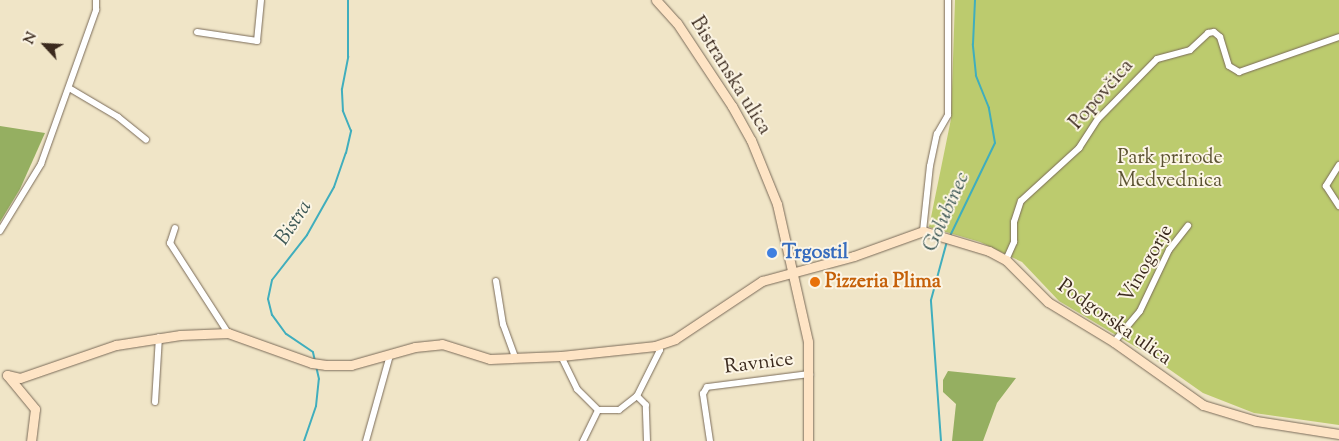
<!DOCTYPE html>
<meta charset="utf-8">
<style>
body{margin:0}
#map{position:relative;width:1339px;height:441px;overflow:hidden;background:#f0e5c7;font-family:"Sorts Mill Goudy",serif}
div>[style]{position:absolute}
.green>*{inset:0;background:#bccb6e}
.forest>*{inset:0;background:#95af61}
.stream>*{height:2px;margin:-1px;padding:0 1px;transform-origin:1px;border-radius:1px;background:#40aebd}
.roads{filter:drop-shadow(0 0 1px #7a6b59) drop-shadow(0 0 1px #7a6b59)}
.street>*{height:6px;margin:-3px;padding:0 3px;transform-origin:3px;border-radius:3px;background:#fff}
.secondary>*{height:9px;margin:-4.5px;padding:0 4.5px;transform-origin:4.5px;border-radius:4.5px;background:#fee4c5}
.dots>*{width:14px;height:14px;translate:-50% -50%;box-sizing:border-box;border:2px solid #fcf5e5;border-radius:50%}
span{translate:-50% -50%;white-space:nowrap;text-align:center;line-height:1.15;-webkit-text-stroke:4px #fcf5e5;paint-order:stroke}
.street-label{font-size:20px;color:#3b2a1e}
.park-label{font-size:20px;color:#5b5232}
.shop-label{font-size:20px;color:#366cbe;font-weight:700}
.left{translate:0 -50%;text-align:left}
.food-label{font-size:20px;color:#c56008;font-weight:700}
.water-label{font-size:21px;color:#3d5856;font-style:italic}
.north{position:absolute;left:20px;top:20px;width:50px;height:50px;-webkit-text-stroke:4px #fcf5e5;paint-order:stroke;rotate:295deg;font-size:14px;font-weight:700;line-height:20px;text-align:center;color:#3b2a1e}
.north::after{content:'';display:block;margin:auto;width:18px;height:22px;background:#3b2a1e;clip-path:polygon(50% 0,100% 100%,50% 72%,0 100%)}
</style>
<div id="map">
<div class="green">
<div style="clip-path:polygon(955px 0,1339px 0,1339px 425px,1254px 413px,1203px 393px,1146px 353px,1059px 301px,1022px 262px,980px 242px,929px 227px,951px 119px)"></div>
</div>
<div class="forest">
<div style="clip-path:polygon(0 126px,45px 133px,20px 189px,0 222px)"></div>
<div style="clip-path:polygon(948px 371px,1016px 378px,997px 403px,983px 441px,952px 441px,956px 404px,943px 392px,943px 380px)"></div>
</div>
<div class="stream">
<div style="left:950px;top:236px;width:103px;rotate:-64.2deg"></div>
<div style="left:995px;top:143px;width:36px;rotate:-100deg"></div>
<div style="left:989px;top:108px;width:35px;rotate:-112deg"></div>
<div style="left:976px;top:75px;width:31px;rotate:-96deg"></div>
<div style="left:973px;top:44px;width:44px;rotate:-87.4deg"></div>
<div style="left:315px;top:361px;width:9px;rotate:-103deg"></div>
<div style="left:313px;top:352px;width:32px;rotate:-146deg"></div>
<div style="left:286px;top:334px;width:24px;rotate:-126deg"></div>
<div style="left:272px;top:315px;width:16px;rotate:-104deg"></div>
<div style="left:268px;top:299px;width:19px;rotate:-78deg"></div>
<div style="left:272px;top:280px;width:57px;rotate:-52.1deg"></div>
<div style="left:307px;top:235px;width:55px;rotate:-60.6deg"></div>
<div style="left:334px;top:187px;width:36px;rotate:-71deg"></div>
<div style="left:346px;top:153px;width:23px;rotate:-77deg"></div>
<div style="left:351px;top:131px;width:22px;rotate:-112deg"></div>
<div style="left:343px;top:111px;width:22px;rotate:-93deg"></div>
<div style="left:342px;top:89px;width:33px;rotate:-79deg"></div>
<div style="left:348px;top:57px;width:57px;rotate:-90deg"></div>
<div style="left:304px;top:441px;width:37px;rotate:-71deg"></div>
<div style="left:316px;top:406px;width:27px;rotate:-84deg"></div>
<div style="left:319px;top:379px;width:13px;rotate:-103deg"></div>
<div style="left:941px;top:441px;width:141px;rotate:-94.1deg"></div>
<div style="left:931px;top:300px;width:61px;rotate:-74.8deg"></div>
</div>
<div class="roads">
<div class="street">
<div style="left:197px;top:32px;width:61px;rotate:8.5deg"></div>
<div style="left:257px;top:41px;width:41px;rotate:-84.4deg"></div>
<div style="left:69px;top:88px;width:57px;rotate:30.6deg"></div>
<div style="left:118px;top:117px;width:36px;rotate:39deg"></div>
<div style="left:1339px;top:165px;width:25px;rotate:122deg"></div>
<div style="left:1326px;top:186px;width:24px;rotate:57deg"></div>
<div style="left:175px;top:228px;width:16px;rotate:108deg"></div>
<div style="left:170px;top:243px;width:107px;rotate:57.2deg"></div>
<div style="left:0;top:231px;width:79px;rotate:-58.5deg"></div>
<div style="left:41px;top:164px;width:164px;rotate:-70.3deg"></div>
<div style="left:96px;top:10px;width:10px;rotate:-90deg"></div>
<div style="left:923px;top:231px;width:65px;rotate:-83.9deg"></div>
<div style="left:930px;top:166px;width:33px;rotate:-78deg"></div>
<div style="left:937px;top:134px;width:22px;rotate:-60deg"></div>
<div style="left:948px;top:115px;width:115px;rotate:-90deg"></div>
<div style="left:1006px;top:260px;width:20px;rotate:-66deg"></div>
<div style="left:1014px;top:242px;width:20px;rotate:-90deg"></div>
<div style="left:1014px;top:222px;width:22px;rotate:-72deg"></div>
<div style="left:1021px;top:201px;width:79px;rotate:-42.4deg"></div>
<div style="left:1079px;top:148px;width:35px;rotate:-57deg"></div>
<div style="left:1098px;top:119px;width:84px;rotate:-45.5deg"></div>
<div style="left:1157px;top:59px;width:34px;rotate:-15deg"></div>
<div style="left:1190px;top:50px;width:25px;rotate:-43deg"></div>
<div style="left:1208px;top:33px;width:6px;rotate:-9deg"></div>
<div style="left:1214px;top:32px;width:8px;rotate:40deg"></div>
<div style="left:1220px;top:37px;width:30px;rotate:73deg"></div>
<div style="left:1229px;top:66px;width:12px;rotate:31deg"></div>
<div style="left:1239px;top:72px;width:106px;rotate:-19.3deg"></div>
<div style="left:496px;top:281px;width:44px;rotate:80.8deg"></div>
<div style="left:503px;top:324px;width:37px;rotate:70deg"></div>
<div style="left:1114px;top:342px;width:40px;rotate:-50deg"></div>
<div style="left:1140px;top:311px;width:68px;rotate:-64.6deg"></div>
<div style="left:1169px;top:250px;width:31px;rotate:-52deg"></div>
<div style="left:561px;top:356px;width:37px;rotate:64deg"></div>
<div style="left:577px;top:389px;width:30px;rotate:45deg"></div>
<div style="left:598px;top:410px;width:21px"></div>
<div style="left:619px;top:410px;width:23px;rotate:-38deg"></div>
<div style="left:155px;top:402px;width:65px;rotate:-86.5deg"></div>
<div style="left:366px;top:441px;width:89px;rotate:-74.4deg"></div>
<div style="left:583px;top:441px;width:34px;rotate:-64deg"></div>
<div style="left:647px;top:441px;width:36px;rotate:-92deg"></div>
<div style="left:646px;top:405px;width:13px;rotate:-135deg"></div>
<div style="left:637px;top:396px;width:51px;rotate:-63.4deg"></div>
<div style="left:660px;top:350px;width:6px;rotate:-141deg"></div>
<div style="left:710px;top:441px;width:48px;rotate:-98.5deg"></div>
<div style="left:703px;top:394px;width:8px;rotate:-60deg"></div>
<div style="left:707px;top:387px;width:104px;rotate:-7.2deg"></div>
</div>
<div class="secondary">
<div style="left:656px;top:0;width:31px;rotate:48deg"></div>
<div style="left:677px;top:23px;width:100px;rotate:56.5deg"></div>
<div style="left:732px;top:106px;width:39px;rotate:61deg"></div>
<div style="left:751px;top:140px;width:69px;rotate:67.9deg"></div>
<div style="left:777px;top:204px;width:141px;rotate:77.3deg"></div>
<div style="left:808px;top:342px;width:99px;rotate:90deg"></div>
<div style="left:7px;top:375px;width:13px;rotate:13deg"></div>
<div style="left:20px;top:378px;width:102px;rotate:-19deg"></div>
<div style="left:116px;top:345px;width:65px;rotate:-8.9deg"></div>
<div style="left:180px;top:335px;width:48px;rotate:-2.4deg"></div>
<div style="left:228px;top:333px;width:89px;rotate:19.7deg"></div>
<div style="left:312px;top:363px;width:14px;rotate:8deg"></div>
<div style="left:326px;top:365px;width:25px"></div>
<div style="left:351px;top:365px;width:66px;rotate:-15.7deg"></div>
<div style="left:415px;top:347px;width:27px;rotate:-6deg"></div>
<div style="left:442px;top:344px;width:50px;rotate:17.4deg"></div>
<div style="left:490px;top:359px;width:71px;rotate:-2.4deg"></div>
<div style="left:561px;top:356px;width:95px;rotate:-6.1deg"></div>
<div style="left:655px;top:346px;width:21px;rotate:-19deg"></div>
<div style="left:675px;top:339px;width:105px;rotate:-33.7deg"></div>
<div style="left:762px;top:281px;width:95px;rotate:-15.2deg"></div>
<div style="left:854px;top:256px;width:73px;rotate:-19.9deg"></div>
<div style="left:923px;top:231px;width:69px;rotate:16.9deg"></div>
<div style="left:989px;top:251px;width:19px;rotate:28deg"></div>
<div style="left:1006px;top:260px;width:59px;rotate:45deg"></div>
<div style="left:1048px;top:302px;width:77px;rotate:31.2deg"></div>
<div style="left:1114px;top:342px;width:109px;rotate:35.3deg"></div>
<div style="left:1203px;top:405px;width:55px;rotate:16.8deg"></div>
<div style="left:1256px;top:421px;width:84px;rotate:8.9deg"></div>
<div style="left:7px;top:375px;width:44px;rotate:50.5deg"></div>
<div style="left:35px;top:409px;width:32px;rotate:97deg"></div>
</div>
</div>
<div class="dots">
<div style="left:772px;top:253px;background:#3f7fe0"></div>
<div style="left:815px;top:282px;background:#e8710a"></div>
</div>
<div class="street-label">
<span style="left:730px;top:76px;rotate:58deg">Bistranska ulica</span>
<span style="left:1102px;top:95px;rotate:-49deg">Popovčica</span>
<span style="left:1147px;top:264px;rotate:-60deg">Vinogorje</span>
<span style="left:1114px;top:323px;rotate:35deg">Podgorska ulica</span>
<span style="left:759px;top:364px;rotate:-7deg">Ravnice</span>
</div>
<div class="park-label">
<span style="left:1170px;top:170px">Park prirode<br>Medvednica</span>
</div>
<div class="shop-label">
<span class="left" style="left:782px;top:253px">Trgostil</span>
</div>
<div class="food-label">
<span class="left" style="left:825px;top:282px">Pizzeria Plima</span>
</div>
<div class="water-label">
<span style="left:947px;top:212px;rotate:-66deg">Golubinec</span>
<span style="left:294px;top:223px;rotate:-57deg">Bistra</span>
</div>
<div class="north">N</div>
</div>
